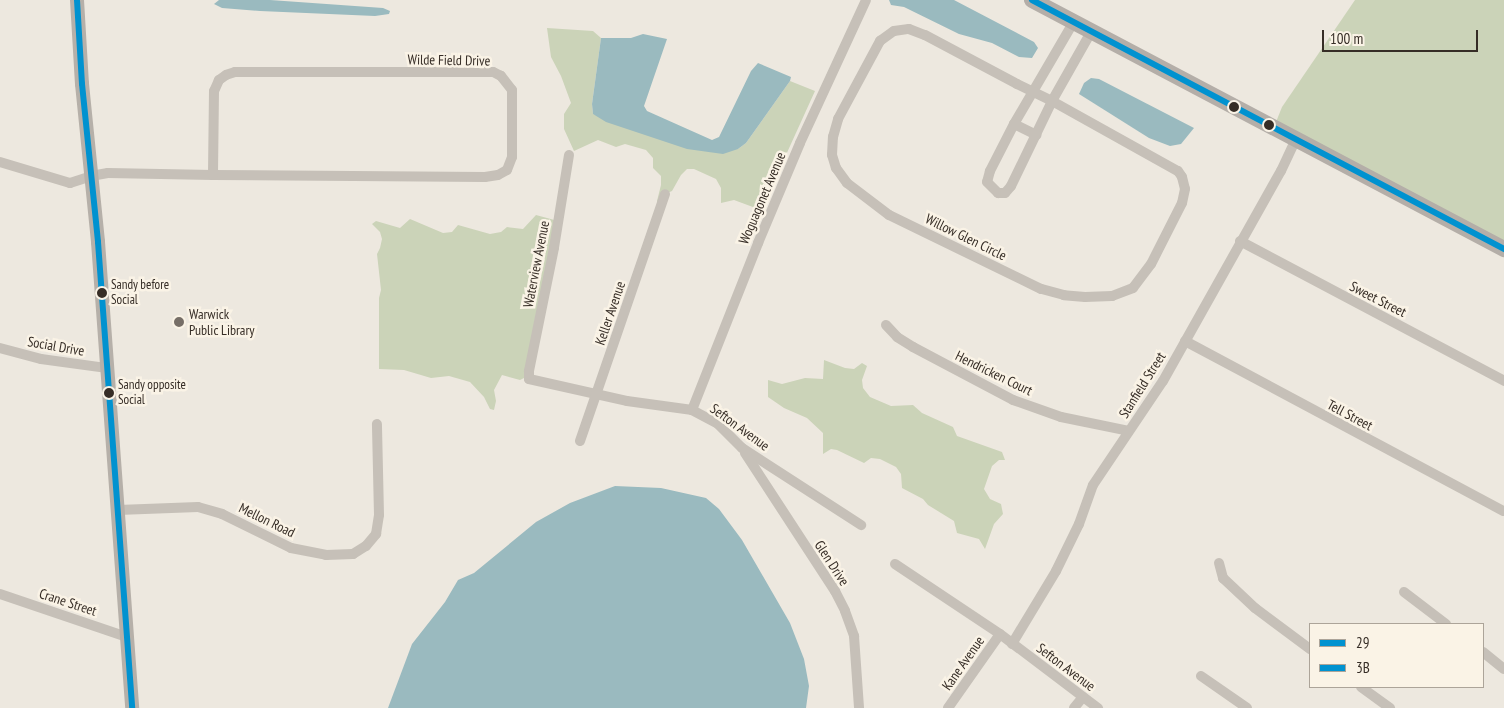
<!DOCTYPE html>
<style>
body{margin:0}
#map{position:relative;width:1504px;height:708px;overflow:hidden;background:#ede8df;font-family:"PT Sans Narrow",sans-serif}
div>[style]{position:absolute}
.green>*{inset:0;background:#cbd3b8}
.water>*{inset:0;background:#9ababf}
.minor>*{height:10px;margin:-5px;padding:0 5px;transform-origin:5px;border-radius:5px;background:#c6c0b8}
.secondary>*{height:14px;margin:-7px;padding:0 7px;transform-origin:7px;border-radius:7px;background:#b6b0a9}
.primary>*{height:16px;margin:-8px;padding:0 8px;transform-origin:8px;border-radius:8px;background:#b4aea8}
.bus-1>*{height:6px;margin:-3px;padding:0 3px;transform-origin:3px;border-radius:3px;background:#0092d0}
.bus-2>*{height:6px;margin:-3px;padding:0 3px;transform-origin:3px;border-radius:3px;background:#0092d0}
.dots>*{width:14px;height:14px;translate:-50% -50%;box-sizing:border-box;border:2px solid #faf3e6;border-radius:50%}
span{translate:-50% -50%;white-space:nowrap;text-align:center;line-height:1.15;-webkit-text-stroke:5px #faf3e6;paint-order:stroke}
.bus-label{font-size:13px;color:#362d26}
.left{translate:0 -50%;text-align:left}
.street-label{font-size:14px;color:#362d26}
.poi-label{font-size:14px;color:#362d26}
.legend{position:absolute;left:1309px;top:623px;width:175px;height:65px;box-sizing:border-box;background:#faf3e6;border:1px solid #aca499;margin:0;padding:6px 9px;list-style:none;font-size:15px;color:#362d26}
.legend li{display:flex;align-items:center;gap:10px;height:25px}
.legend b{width:25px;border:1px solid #aca499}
.scale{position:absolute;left:1322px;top:30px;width:156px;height:22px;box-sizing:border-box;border:2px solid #362d26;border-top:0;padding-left:6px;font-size:15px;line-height:18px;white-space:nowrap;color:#362d26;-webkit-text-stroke:4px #faf3e6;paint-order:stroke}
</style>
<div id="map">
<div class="green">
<div style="clip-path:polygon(1355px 0,1504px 0,1504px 249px,1274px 127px,1282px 107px)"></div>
<div style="clip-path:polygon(547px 28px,593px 31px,601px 38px,592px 104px,593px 114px,738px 149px,746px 143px,790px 81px,815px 91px,761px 210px,734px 200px,721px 203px,721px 188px,716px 179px,694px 169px,687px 169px,681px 175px,672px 191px,665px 194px,660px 211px,657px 201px,661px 185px,661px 176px,653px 168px,653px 158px,646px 150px,625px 144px,616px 147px,598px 140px,574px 151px,564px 129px,564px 114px,571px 103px,561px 76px,551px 57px)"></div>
<div style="clip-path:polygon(536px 215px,558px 221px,528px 376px,520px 380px,502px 375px,494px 390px,496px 401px,494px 410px,490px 409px,484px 397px,470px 382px,449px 376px,431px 378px,404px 370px,379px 369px,379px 298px,381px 290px,377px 254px,380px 248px,382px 239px,380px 232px,372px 224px,376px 221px,400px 228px,410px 219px,443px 233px,452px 232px,458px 225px,490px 234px,501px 232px,507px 227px,523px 229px)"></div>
<div style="clip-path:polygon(824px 360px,845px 368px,854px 369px,862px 363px,867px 366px,862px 380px,863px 388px,870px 397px,891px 406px,913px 405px,922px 413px,953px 427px,957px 436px,1002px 452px,1005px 460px,999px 460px,992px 466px,984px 489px,990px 499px,1001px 504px,1003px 514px,994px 524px,985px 549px,979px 539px,957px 533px,954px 521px,928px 505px,923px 499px,902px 488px,901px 474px,896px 467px,880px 459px,871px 458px,864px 463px,837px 450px,831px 449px,823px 454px,823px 433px,807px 418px,784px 408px,768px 397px,768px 380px,782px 384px,805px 378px,823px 379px)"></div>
</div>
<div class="water">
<div style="clip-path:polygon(219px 0,270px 0,383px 8px,390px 11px,389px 14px,375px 16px,260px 11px,222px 8px,214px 4px)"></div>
<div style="clip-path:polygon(889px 0,954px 0,1034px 42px,1038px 48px,1032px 58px,1019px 57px,992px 43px,959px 34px,904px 7px,891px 5px)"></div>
<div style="clip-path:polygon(643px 34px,667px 39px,644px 106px,647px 111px,712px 140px,719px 137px,751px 71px,758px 63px,791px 77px,790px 81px,746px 143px,738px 149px,723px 154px,687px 149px,606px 122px,593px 114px,592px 104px,601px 38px,631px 38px)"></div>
<div style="clip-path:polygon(1091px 78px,1099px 79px,1194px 128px,1181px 144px,1170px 146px,1149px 138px,1079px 94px,1084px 83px)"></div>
<div style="clip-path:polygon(615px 486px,661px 488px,706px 498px,719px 509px,742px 540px,790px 623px,804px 659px,809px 686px,806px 708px,388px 708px,412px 644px,445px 602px,458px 580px,474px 573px,536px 522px,570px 503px)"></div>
</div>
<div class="minor">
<div style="left:1073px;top:23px;width:117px;rotate:120.3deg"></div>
<div style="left:1014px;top:124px;width:53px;rotate:117.1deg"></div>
<div style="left:990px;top:171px;width:11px;rotate:105deg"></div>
<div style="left:987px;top:182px;width:16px;rotate:45deg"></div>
<div style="left:998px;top:193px;width:7px"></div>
<div style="left:1005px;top:193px;width:9px;rotate:-49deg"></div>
<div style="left:1011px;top:186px;width:94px;rotate:-64.2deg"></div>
<div style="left:1052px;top:101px;width:79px;rotate:-60.5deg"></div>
<div style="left:909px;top:29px;width:17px;rotate:21deg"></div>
<div style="left:925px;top:35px;width:104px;rotate:28deg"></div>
<div style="left:1017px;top:84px;width:39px;rotate:26deg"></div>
<div style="left:1052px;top:101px;width:144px;rotate:29.1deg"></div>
<div style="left:1178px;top:171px;width:7px;rotate:56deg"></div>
<div style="left:1182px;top:177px;width:12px;rotate:76deg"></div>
<div style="left:1185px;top:189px;width:14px;rotate:102deg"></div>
<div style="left:1182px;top:203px;width:68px;rotate:116.9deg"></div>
<div style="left:1151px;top:264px;width:30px;rotate:127deg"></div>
<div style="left:1133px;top:288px;width:22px;rotate:159deg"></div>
<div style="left:1112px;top:296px;width:27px;rotate:178deg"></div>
<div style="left:1085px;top:297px;width:21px;rotate:-175deg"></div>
<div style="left:1064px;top:295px;width:24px;rotate:-165deg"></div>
<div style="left:1041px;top:289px;width:169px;rotate:-154deg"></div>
<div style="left:889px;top:215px;width:53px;rotate:-142.7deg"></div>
<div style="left:847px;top:183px;width:19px;rotate:-126deg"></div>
<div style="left:836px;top:168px;width:14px;rotate:-107deg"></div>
<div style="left:832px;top:155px;width:18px;rotate:-87deg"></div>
<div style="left:833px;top:137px;width:19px;rotate:-74deg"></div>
<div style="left:838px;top:119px;width:89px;rotate:-61.7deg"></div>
<div style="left:880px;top:41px;width:17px;rotate:-36deg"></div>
<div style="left:894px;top:31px;width:15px;rotate:-8deg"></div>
<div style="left:1014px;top:124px;width:25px;rotate:26deg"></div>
<div style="left:569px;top:155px;width:94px;rotate:99.2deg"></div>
<div style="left:554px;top:248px;width:126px;rotate:101.5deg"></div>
<div style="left:529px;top:371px;width:8px;rotate:90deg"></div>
<div style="left:529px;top:379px;width:100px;rotate:12.7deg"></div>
<div style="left:627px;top:401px;width:66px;rotate:7.9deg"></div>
<div style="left:692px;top:410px;width:30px;rotate:28deg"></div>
<div style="left:718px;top:424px;width:34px;rotate:45deg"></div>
<div style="left:742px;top:448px;width:142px;rotate:32.9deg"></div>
<div style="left:0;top:162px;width:73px;rotate:16.7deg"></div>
<div style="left:70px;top:183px;width:22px;rotate:-18deg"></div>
<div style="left:91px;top:176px;width:17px;rotate:-10deg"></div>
<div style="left:108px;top:173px;width:105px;rotate:1.1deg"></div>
<div style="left:213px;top:175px;width:272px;rotate:0.4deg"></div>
<div style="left:485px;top:177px;width:13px;rotate:-9deg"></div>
<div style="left:498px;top:175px;width:10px;rotate:-29deg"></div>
<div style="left:507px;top:170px;width:14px;rotate:-69deg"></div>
<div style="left:512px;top:157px;width:67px;rotate:-90deg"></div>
<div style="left:512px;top:90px;width:18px;rotate:-128deg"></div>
<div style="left:501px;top:76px;width:9px;rotate:-153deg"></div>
<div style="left:493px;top:72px;width:258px;rotate:180deg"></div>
<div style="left:235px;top:72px;width:9px;rotate:162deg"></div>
<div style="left:226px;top:75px;width:9px;rotate:144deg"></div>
<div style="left:219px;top:80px;width:12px;rotate:114deg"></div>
<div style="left:214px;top:91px;width:84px;rotate:90.7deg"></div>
<div style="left:1240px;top:241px;width:299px;rotate:27.9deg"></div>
<div style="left:886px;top:325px;width:16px;rotate:47deg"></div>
<div style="left:897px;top:337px;width:19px;rotate:32deg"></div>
<div style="left:913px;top:347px;width:113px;rotate:27.9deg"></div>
<div style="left:1013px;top:400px;width:51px;rotate:19.5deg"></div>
<div style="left:1061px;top:417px;width:69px;rotate:11.6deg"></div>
<div style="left:1185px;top:341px;width:361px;rotate:28.1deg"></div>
<div style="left:0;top:348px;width:42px;rotate:15deg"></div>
<div style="left:41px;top:359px;width:67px;rotate:7.8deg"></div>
<div style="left:692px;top:410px;width:180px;rotate:-68.4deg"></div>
<div style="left:758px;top:243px;width:108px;rotate:-67.2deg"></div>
<div style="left:800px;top:143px;width:157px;rotate:-65.2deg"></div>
<div style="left:580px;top:441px;width:261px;rotate:-71deg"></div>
<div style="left:745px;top:453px;width:165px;rotate:56.9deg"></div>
<div style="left:835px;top:591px;width:22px;rotate:63deg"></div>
<div style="left:845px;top:611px;width:27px;rotate:70deg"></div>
<div style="left:854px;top:636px;width:72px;rotate:86deg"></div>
<div style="left:118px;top:510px;width:80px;rotate:-2.1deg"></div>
<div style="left:198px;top:507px;width:25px;rotate:16deg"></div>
<div style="left:222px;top:514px;width:77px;rotate:26.2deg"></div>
<div style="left:291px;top:548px;width:36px;rotate:11deg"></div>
<div style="left:326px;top:555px;width:27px;rotate:-2deg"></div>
<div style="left:353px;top:554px;width:15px;rotate:-32deg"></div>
<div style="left:366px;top:546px;width:16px;rotate:-50deg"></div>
<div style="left:376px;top:534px;width:19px;rotate:-81deg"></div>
<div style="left:379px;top:515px;width:91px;rotate:-91.3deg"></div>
<div style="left:1219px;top:563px;width:16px;rotate:75deg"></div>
<div style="left:1223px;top:578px;width:44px;rotate:43.2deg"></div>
<div style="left:1255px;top:608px;width:69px;rotate:36.7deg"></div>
<div style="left:895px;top:564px;width:126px;rotate:33.7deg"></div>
<div style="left:1000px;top:634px;width:123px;rotate:37.1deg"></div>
<div style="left:1404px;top:592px;width:53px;rotate:37.3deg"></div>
<div style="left:0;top:594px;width:134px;rotate:18.7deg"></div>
<div style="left:1012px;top:644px;width:85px;rotate:-58.9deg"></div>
<div style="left:1056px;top:571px;width:52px;rotate:-63.9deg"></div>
<div style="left:1079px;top:524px;width:41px;rotate:-70.3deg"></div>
<div style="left:1093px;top:485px;width:125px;rotate:-56.1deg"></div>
<div style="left:1163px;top:381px;width:241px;rotate:-60.7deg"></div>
<div style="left:1281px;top:171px;width:35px;rotate:-65deg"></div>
<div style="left:1483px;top:652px;width:27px;rotate:39deg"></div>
<div style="left:1201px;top:676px;width:56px;rotate:34.8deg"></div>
<div style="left:1361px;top:687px;width:36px;rotate:36deg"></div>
<div style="left:948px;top:708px;width:90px;rotate:-54.9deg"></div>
<div style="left:1074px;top:708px;width:14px;rotate:-51deg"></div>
</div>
<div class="secondary">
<div style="left:77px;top:0;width:84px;rotate:86.6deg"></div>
<div style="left:82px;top:84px;width:159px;rotate:84.2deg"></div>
<div style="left:98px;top:242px;width:467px;rotate:85.8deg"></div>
</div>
<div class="primary">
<div style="left:1032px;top:0;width:534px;rotate:27.81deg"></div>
</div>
<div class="bus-1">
<div style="left:77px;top:0;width:84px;rotate:86.6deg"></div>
<div style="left:82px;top:84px;width:159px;rotate:84.2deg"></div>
<div style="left:98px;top:242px;width:467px;rotate:85.8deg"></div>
</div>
<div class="bus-2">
<div style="left:1032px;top:0;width:534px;rotate:27.81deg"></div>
</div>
<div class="dots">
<div style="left:1234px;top:107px;background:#362d26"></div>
<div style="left:1269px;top:125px;background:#362d26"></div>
<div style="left:102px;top:293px;background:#362d26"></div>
<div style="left:179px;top:322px;background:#766e67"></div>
<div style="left:109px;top:393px;background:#362d26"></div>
</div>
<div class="bus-label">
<span class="left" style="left:111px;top:293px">Sandy before<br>Social</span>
<span class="left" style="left:118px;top:393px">Sandy opposite<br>Social</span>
</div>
<div class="street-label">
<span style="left:449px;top:60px;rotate:1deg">Wilde Field Drive</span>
<span style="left:762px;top:198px;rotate:-67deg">Woguagonet Avenue</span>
<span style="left:966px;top:237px;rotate:26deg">Willow Glen Circle</span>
<span style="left:536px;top:264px;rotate:-79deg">Waterview Avenue</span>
<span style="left:1378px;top:299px;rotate:27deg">Sweet Street</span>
<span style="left:610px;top:313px;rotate:-71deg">Keller Avenue</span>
<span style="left:56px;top:346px;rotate:10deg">Social Drive</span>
<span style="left:994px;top:373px;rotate:26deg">Hendricken Court</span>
<span style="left:1142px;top:385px;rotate:-58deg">Stanfield Street</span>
<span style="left:1350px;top:415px;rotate:28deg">Tell Street</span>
<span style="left:740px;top:427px;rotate:36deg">Sefton Avenue</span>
<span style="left:267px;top:520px;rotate:26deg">Mellon Road</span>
<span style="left:832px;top:563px;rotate:57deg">Glen Drive</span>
<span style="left:68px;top:602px;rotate:18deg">Crane Street</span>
<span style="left:963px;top:663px;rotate:-55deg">Kane Avenue</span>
<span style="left:1066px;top:667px;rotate:37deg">Sefton Avenue</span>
</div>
<div class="poi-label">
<span class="left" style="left:189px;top:322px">Warwick<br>Public Library</span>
</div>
<ul class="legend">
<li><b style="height:6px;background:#0092d0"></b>29</li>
<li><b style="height:6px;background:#0092d0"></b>3B</li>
</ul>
<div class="scale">100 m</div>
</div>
